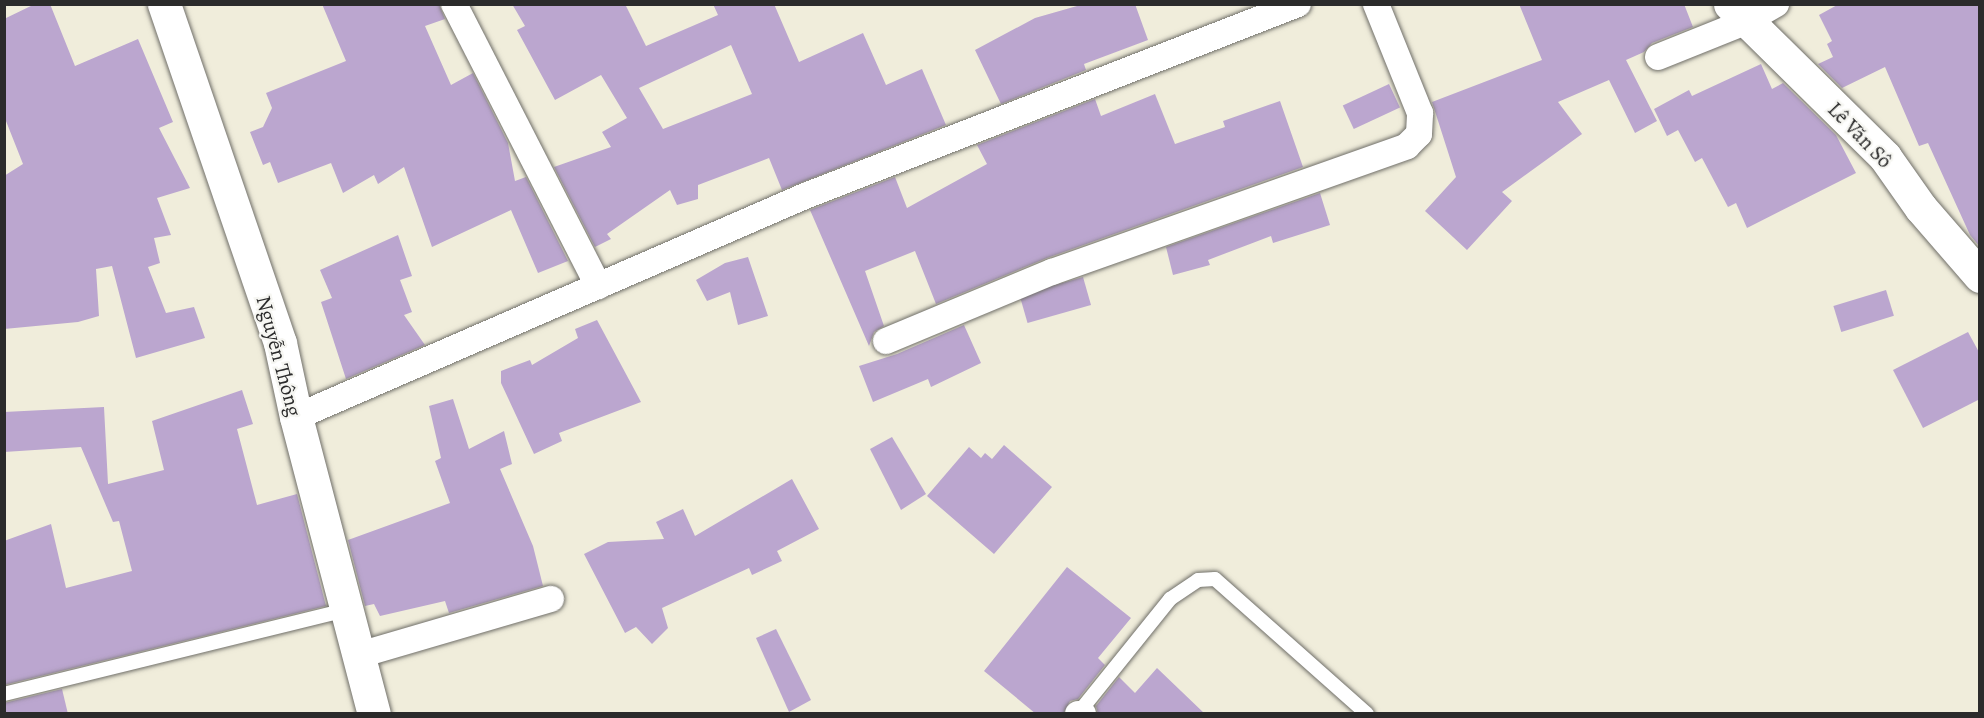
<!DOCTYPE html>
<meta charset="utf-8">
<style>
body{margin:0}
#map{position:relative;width:1984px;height:718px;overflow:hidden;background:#f0eddb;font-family:Alegreya,serif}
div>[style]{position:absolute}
.building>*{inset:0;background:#bba6cf;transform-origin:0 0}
.roads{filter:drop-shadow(0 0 2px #706f69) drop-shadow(0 0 2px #706f69)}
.lane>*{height:14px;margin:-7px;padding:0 7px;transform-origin:7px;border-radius:7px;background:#fff}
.street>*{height:26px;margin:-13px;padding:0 13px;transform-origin:13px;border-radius:13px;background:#fff}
.secondary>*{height:33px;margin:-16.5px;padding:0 16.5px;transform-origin:16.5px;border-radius:16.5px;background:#fff}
span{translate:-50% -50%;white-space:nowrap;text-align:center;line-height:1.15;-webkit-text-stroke:4.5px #f6f6f2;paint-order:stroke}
.street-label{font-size:21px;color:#2b2b2b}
.frame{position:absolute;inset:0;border:6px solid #2b2b2b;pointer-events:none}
</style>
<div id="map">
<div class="building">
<div style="clip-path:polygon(35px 4px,50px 4px,75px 66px,138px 39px,173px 122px,159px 128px,190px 188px,157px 198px,171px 235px,154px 238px,160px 263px,148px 267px,166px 313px,194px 307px,205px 338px,136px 358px,112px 266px,96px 269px,99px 316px,78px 322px,4px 329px,4px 176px,23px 164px,4px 116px,4px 19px)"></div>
<div style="clip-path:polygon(322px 4px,439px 4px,445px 19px,425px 26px,451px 85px,473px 73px,508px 143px,515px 181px,526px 177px,568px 261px,538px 273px,511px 210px,432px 247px,404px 167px,378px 184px,374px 175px,343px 193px,331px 163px,278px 183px,270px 162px,263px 165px,250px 132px,263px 127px,272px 108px,266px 93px,346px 61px)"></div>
<div style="clip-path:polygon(evenodd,512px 4px,625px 4px,646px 46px,718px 15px,713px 4px,774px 4px,799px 62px,863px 33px,886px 85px,922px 69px,946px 125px,782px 190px,769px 158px,698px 185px,698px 199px,677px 205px,670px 190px,607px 234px,611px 239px,595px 247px,554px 167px,611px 147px,602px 132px,627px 118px,601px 75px,555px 100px,517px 30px,525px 26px,512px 4px,731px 45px,752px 94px,663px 129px,639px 88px,731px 45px)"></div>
<div style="clip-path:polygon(1084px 4px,1135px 4px,1148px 40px,1084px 64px,1086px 70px,1001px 104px,975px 50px,1035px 18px)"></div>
<div style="clip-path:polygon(1519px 4px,1684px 4px,1693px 27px,1652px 43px,1644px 52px,1626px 60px,1657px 121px,1635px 133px,1609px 80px,1558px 102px,1582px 134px,1502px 192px,1512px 201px,1467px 250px,1425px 211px,1456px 177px,1432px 102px,1542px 60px)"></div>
<div style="clip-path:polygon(1839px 4px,1980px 4px,1980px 247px,1970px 235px,1928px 143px,1919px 146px,1885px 67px,1842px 88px,1818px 64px,1833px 57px,1827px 44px,1832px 41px,1819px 15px)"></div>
<div style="clip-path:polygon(1761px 64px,1772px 89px,1783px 83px,1836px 135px,1856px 173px,1747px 228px,1736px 203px,1728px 207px,1702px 158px,1695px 162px,1678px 130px,1667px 136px,1654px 109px,1689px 90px,1692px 96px)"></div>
<div style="left:1389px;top:84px;width:26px;height:51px;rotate:65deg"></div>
<div style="clip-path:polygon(1155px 94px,1175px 144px,1225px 127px,1223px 121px,1280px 101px,1303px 167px,1047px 258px,936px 304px,915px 251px,865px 271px,884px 326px,874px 332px,869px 346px,810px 210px,895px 177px,907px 208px,987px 164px,977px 145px,1095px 99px,1101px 116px)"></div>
<div style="clip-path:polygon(1320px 193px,1330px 225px,1273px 243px,1271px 236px,1208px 260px,1210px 265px,1173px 275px,1166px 247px)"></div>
<div style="clip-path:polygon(398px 235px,412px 276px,400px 280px,412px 312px,404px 315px,425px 345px,346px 379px,321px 302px,332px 298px,320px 270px)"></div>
<div style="clip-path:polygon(748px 257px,768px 316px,738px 325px,730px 292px,707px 301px,696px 280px,725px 263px)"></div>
<div style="left:1083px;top:277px;width:29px;height:66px;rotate:74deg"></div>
<div style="left:1886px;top:290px;width:27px;height:55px;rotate:73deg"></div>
<div style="clip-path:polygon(597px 320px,641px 402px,559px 433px,562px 441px,534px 454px,501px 383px,501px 371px,530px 360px,532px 365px,578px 338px,575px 329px)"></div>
<div style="clip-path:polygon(964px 325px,981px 363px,931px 387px,928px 379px,873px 402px,859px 366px,897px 354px)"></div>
<div style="clip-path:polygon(1968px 332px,1980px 354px,1980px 399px,1923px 428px,1893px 370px)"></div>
<div style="clip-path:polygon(242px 390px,253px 424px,237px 429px,257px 505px,297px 494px,326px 606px,4px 685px,4px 541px,51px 524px,66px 588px,132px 571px,119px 521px,113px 522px,81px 447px,4px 452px,4px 412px,104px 407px,108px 484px,164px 470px,152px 421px)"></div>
<div style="clip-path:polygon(453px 399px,469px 449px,504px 431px,512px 464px,500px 469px,533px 546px,543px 586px,449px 613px,445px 601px,380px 616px,374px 604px,365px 606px,348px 540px,450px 503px,435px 461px,441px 458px,429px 406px)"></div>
<div style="clip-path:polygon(892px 437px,926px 494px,901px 510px,870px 449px)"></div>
<div style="clip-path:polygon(1004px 445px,1052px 487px,994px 554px,927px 496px,969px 447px,981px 458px,985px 453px,992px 459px)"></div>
<div style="clip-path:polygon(792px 479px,819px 529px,777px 551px,782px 561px,752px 575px,749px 568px,662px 608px,668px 628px,652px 644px,636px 627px,625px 633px,584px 554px,608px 542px,664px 539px,656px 522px,683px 509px,695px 536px)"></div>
<div style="clip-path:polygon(1067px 567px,1131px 618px,1098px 658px,1105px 665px,1078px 699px,1070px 701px,1063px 714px,1036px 714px,984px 671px)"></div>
<div style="clip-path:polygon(776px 629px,811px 700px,789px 712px,756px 638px)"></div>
<div style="clip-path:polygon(1157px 668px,1205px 714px,1098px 714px,1096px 706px,1119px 677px,1135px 693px)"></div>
<div style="clip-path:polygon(62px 689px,68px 714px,4px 714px,4px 703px)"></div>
</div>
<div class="roads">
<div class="lane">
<div style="left:4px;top:694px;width:353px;rotate:-13.8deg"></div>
<div style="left:1080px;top:711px;width:144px;rotate:-51.2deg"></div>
<div style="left:1170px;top:599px;width:34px;rotate:-34deg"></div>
<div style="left:1198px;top:580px;width:17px;rotate:-3deg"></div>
<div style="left:1215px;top:579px;width:203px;rotate:41.6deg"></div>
</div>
<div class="street">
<div style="left:454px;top:4px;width:317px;rotate:62.9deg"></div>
<div style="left:1658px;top:57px;width:94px;rotate:-21.9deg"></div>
<div style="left:1745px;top:22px;width:36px;rotate:-30deg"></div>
<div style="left:886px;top:341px;width:180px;rotate:-22.6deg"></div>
<div style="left:1052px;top:272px;width:377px;rotate:-19.5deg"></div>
<div style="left:1407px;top:146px;width:17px;rotate:-45deg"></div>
<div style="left:1419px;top:134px;width:21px;rotate:-87deg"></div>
<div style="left:1420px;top:113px;width:118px;rotate:-112deg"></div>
<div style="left:296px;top:417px;width:555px;rotate:-23.47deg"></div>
<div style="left:805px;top:196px;width:529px;rotate:-21.28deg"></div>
<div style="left:359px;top:655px;width:200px;rotate:-16.3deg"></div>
<div style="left:1078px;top:714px;width:5px"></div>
</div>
<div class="secondary">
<div style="left:164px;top:4px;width:358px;rotate:71.1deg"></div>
<div style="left:280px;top:343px;width:76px;rotate:77.8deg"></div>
<div style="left:296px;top:417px;width:307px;rotate:75.3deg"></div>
<div style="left:1730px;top:4px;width:218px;rotate:44.6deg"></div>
<div style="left:1885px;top:157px;width:62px;rotate:54.8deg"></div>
<div style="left:1921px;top:208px;width:90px;rotate:49.1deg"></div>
</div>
</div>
<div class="street-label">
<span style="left:1860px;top:135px;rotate:46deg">Lê Văn Sô</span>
<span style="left:279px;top:356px;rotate:75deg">Nguyễn Thông</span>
</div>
<div class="frame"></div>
</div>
